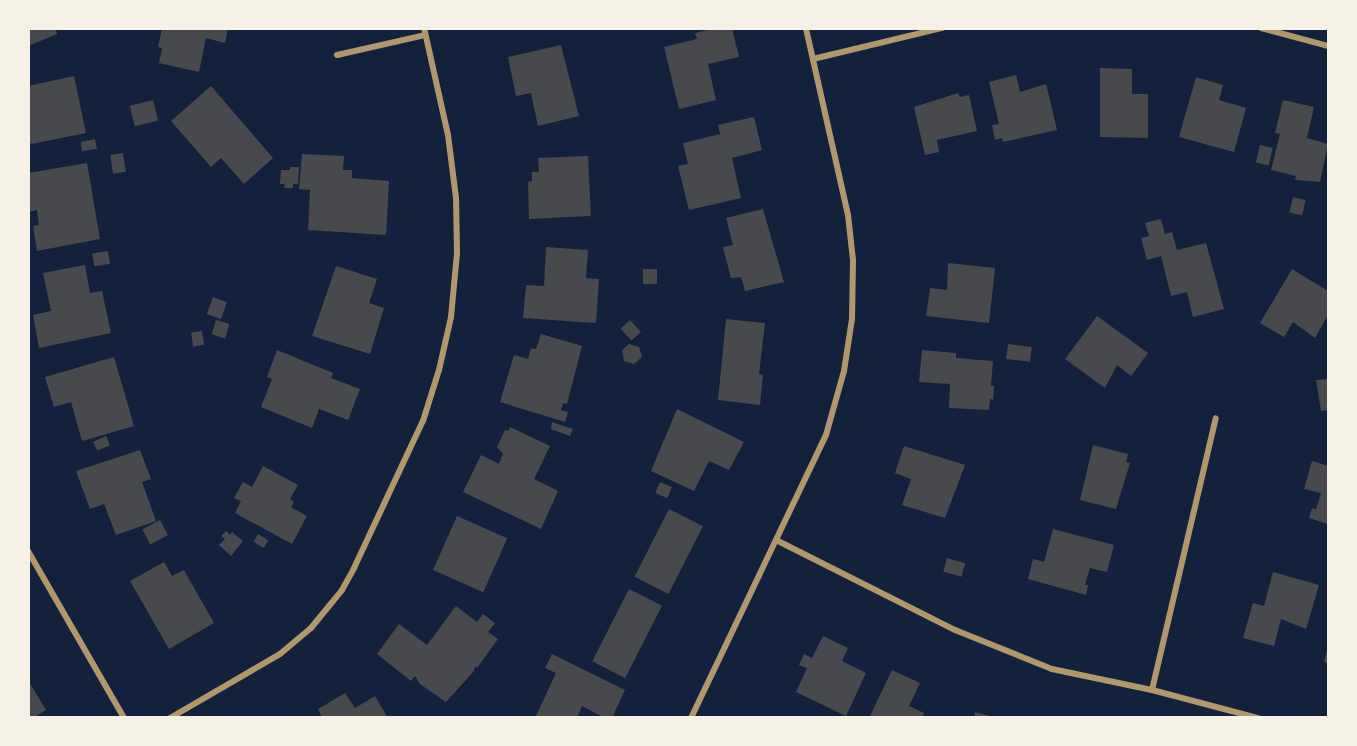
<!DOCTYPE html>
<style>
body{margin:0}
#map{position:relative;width:1357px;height:746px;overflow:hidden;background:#14213d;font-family:"Noto Sans",sans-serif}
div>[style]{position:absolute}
.building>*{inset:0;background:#48494c;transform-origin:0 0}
.minor>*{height:6px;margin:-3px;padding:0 3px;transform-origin:3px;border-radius:3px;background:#b1986c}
span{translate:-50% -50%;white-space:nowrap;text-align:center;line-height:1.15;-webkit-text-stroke:6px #f6f1e7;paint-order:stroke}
.frame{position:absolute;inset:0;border:30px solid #f6f1e7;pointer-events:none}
</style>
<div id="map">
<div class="building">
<div style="clip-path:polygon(28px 28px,55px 28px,57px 34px,28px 46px)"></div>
<div style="clip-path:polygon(162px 28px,228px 28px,225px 43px,206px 38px,199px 72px,159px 63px,162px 48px,158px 47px)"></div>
<div style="clip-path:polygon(716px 28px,732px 28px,739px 57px,708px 64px,716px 100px,679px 109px,664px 47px,697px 39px,695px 33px)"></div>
<div style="clip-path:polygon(561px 45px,579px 116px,538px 126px,531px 93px,516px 96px,508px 57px)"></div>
<div style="clip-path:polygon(1100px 68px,1132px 69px,1132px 94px,1148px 94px,1148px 138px,1100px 137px)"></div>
<div style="clip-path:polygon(1016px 75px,1020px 92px,1046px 84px,1057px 130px,1003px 142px,1002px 138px,995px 140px,992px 125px,999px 124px,989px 82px)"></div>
<div style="clip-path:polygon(74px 76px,86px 133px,31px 144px,28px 138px,28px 86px)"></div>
<div style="clip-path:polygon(1196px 77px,1223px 85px,1219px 100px,1246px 108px,1234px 152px,1179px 137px)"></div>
<div style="clip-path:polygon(211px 86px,273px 158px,244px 184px,221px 158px,211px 167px,171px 121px)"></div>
<div style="clip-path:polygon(958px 93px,960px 97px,969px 95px,977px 131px,937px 140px,939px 152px,925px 155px,914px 107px)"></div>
<div style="left:153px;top:100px;width:21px;height:24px;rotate:76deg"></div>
<div style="clip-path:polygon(1283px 100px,1314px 107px,1307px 138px,1328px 144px,1320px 182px,1295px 180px,1296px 176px,1271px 170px,1280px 134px,1275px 133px)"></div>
<div style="clip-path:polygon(754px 117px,762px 150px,732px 158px,741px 198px,689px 210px,678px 166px,688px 164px,683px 143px,720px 134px,718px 125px)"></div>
<div style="clip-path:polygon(95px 139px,97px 149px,82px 151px,81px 142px)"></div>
<div style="left:1260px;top:145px;width:13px;height:18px;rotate:13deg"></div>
<div style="left:123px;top:153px;width:19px;height:13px;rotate:81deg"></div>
<div style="clip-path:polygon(302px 154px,344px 156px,343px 170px,352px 170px,352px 178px,389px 181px,386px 235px,308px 230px,310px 190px,299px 189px)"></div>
<div style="clip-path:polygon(588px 156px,591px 216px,529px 219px,528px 182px,532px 181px,532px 172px,539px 172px,538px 158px)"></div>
<div style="clip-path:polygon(87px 163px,100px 239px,37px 251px,33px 226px,39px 225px,37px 210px,28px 212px,28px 173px)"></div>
<div style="clip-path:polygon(290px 167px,299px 167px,298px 184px,293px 184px,293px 188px,284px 188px,285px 184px,280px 184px,281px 170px,290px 170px)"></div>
<div style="left:1293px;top:197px;width:13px;height:16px;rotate:13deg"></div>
<div style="clip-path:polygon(763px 209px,784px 282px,745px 291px,741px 277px,731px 278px,723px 247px,733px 245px,726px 218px)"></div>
<div style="clip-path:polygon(1161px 219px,1165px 234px,1172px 232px,1177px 250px,1206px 243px,1224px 309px,1193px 317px,1187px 292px,1171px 296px,1161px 256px,1147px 260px,1141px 238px,1149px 236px,1145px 223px)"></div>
<div style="clip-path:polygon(546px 247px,588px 250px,586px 278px,599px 279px,596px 323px,523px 318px,526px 285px,544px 286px)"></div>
<div style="left:108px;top:251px;width:13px;height:16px;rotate:81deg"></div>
<div style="clip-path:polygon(948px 263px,995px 268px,989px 323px,926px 316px,930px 288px,947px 290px)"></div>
<div style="clip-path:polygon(85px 265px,90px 293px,102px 291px,111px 333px,39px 348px,33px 315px,51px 311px,43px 273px)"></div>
<div style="clip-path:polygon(336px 266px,377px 279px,369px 303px,384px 308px,370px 354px,312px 336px)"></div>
<div style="left:643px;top:269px;width:14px;height:15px"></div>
<div style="clip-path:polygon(1292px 269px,1328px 291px,1328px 315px,1315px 338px,1293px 322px,1284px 337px,1260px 323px)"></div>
<div style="left:213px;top:297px;width:15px;height:18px;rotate:20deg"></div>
<div style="clip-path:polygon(1097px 316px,1148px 353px,1131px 376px,1117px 365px,1105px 388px,1065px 359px)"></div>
<div style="clip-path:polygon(726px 319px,765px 323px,759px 374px,763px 375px,760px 405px,718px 400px)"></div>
<div style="left:216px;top:320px;width:14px;height:15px;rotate:17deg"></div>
<div style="left:630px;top:320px;width:16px;height:13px;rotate:47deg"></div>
<div style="left:202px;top:331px;width:14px;height:11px;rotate:82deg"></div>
<div style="clip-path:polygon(541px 334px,582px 346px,567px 404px,563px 403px,561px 410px,568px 412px,565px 422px,500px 402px,514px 355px,528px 359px,531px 348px,536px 349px)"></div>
<div style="clip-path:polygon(629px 344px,639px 347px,642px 357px,634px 364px,624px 361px,622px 350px)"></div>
<div style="left:1008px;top:344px;width:24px;height:15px;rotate:7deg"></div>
<div style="clip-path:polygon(277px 350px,333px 373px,331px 378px,360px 389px,348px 420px,319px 409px,312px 428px,261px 407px,272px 379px,267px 377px)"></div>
<div style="clip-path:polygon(922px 350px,956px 353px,956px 358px,993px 361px,991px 386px,994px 386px,993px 400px,990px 399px,989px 410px,949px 408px,950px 384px,919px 382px)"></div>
<div style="clip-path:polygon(114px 357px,134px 426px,82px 441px,71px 402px,54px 407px,45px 377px)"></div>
<div style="clip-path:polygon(1328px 379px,1328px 410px,1321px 411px,1316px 380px)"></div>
<div style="clip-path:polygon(677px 409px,744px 442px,729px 470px,709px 461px,694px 491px,651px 471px)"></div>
<div style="clip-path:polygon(552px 422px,573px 429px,570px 436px,551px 429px)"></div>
<div style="clip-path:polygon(510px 427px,550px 446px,534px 479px,558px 491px,541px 529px,463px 492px,481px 455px,499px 464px,503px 454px,497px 447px,505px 430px,508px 431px)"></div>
<div style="left:106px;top:436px;width:10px;height:14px;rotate:66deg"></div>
<div style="clip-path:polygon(1093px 445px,1128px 454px,1126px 462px,1130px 463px,1116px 509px,1080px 500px)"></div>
<div style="clip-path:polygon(904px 446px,965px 465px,945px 518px,902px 505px,911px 479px,895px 473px)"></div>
<div style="clip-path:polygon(140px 450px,151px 479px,142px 482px,156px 521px,116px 535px,104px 504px,90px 509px,76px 471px)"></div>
<div style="clip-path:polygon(1312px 461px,1328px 466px,1328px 524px,1309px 518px,1312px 508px,1316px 509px,1321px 493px,1304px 489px)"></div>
<div style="clip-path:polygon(263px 466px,298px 485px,290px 499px,294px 502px,291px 507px,307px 516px,292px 544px,235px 513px,241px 501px,234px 498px,243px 482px,252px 487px)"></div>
<div style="left:660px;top:482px;width:13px;height:12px;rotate:23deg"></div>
<div style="left:669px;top:509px;width:38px;height:76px;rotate:27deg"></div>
<div style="left:457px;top:516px;width:55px;height:59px;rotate:24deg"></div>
<div style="left:160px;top:520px;width:17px;height:20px;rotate:62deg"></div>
<div style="clip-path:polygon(1053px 529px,1114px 545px,1107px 572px,1090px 568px,1085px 585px,1088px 585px,1086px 595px,1028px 579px,1033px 559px,1044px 562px)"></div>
<div style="clip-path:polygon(226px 531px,230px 535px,232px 532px,243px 541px,231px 556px,219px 545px,225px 539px,221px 536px)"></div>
<div style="left:258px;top:534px;width:12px;height:9px;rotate:31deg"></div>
<div style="left:947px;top:558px;width:19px;height:14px;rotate:16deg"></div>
<div style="clip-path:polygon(164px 562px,172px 576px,184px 570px,214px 623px,169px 649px,130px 581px)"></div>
<div style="clip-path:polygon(1273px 572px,1319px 585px,1306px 629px,1281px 619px,1274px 646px,1243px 638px,1253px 603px,1264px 606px)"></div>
<div style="left:629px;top:589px;width:37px;height:81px;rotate:27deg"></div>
<div style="clip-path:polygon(456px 606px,477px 622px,483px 614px,495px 623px,488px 632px,498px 639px,477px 668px,475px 666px,474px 671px,446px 702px,420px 684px,415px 676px,411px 681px,377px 654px,399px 624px,427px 645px)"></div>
<div style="clip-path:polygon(823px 636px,848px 648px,842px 661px,866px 673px,846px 716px,796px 692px,807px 668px,799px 665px,804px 654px,812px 658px)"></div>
<div style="clip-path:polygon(1328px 646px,1328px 663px,1324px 662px)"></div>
<div style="clip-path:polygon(552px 654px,625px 690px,612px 718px,605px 718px,582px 706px,577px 718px,535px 718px,556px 673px,545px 668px)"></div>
<div style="clip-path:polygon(892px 670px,920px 683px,909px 706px,924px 713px,922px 718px,869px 718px)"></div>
<div style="clip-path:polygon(28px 680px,46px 710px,33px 718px,28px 718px)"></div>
<div style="clip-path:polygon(345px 693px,355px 708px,375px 696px,388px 718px,322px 718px,318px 709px)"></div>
<div style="clip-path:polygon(975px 712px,993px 717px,993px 718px,974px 718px)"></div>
</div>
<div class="minor">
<div style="left:1261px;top:28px;width:69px;rotate:15deg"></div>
<div style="left:337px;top:55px;width:90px;rotate:-12.8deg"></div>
<div style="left:813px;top:59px;width:133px;rotate:-13.5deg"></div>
<div style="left:776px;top:540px;width:200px;rotate:26.7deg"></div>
<div style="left:955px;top:630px;width:105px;rotate:21.9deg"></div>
<div style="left:1052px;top:669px;width:102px;rotate:11.9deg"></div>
<div style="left:1152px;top:690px;width:110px;rotate:14.8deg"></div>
<div style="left:28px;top:551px;width:193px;rotate:60.1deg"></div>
<div style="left:1152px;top:690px;width:279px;rotate:-76.8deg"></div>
<div style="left:170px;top:718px;width:127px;rotate:-30.2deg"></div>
<div style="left:280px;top:654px;width:40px;rotate:-40deg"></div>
<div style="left:311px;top:628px;width:49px;rotate:-50.8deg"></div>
<div style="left:342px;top:590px;width:25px;rotate:-61deg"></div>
<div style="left:354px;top:568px;width:162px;rotate:-64.9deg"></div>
<div style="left:423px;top:421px;width:53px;rotate:-72.6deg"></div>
<div style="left:439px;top:370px;width:54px;rotate:-77.2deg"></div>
<div style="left:451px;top:317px;width:64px;rotate:-84.6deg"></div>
<div style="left:457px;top:253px;width:55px;rotate:-91deg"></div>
<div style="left:456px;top:198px;width:64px;rotate:-97.2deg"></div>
<div style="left:448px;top:135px;width:110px;rotate:-102.6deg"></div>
<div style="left:691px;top:718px;width:314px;rotate:-64.5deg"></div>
<div style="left:826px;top:435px;width:66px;rotate:-74.3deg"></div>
<div style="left:844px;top:371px;width:53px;rotate:-81.3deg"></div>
<div style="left:852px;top:319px;width:59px;rotate:-89deg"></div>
<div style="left:853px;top:260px;width:45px;rotate:-96.3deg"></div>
<div style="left:848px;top:215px;width:192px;rotate:-102.7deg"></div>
</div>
<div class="frame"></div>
</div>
